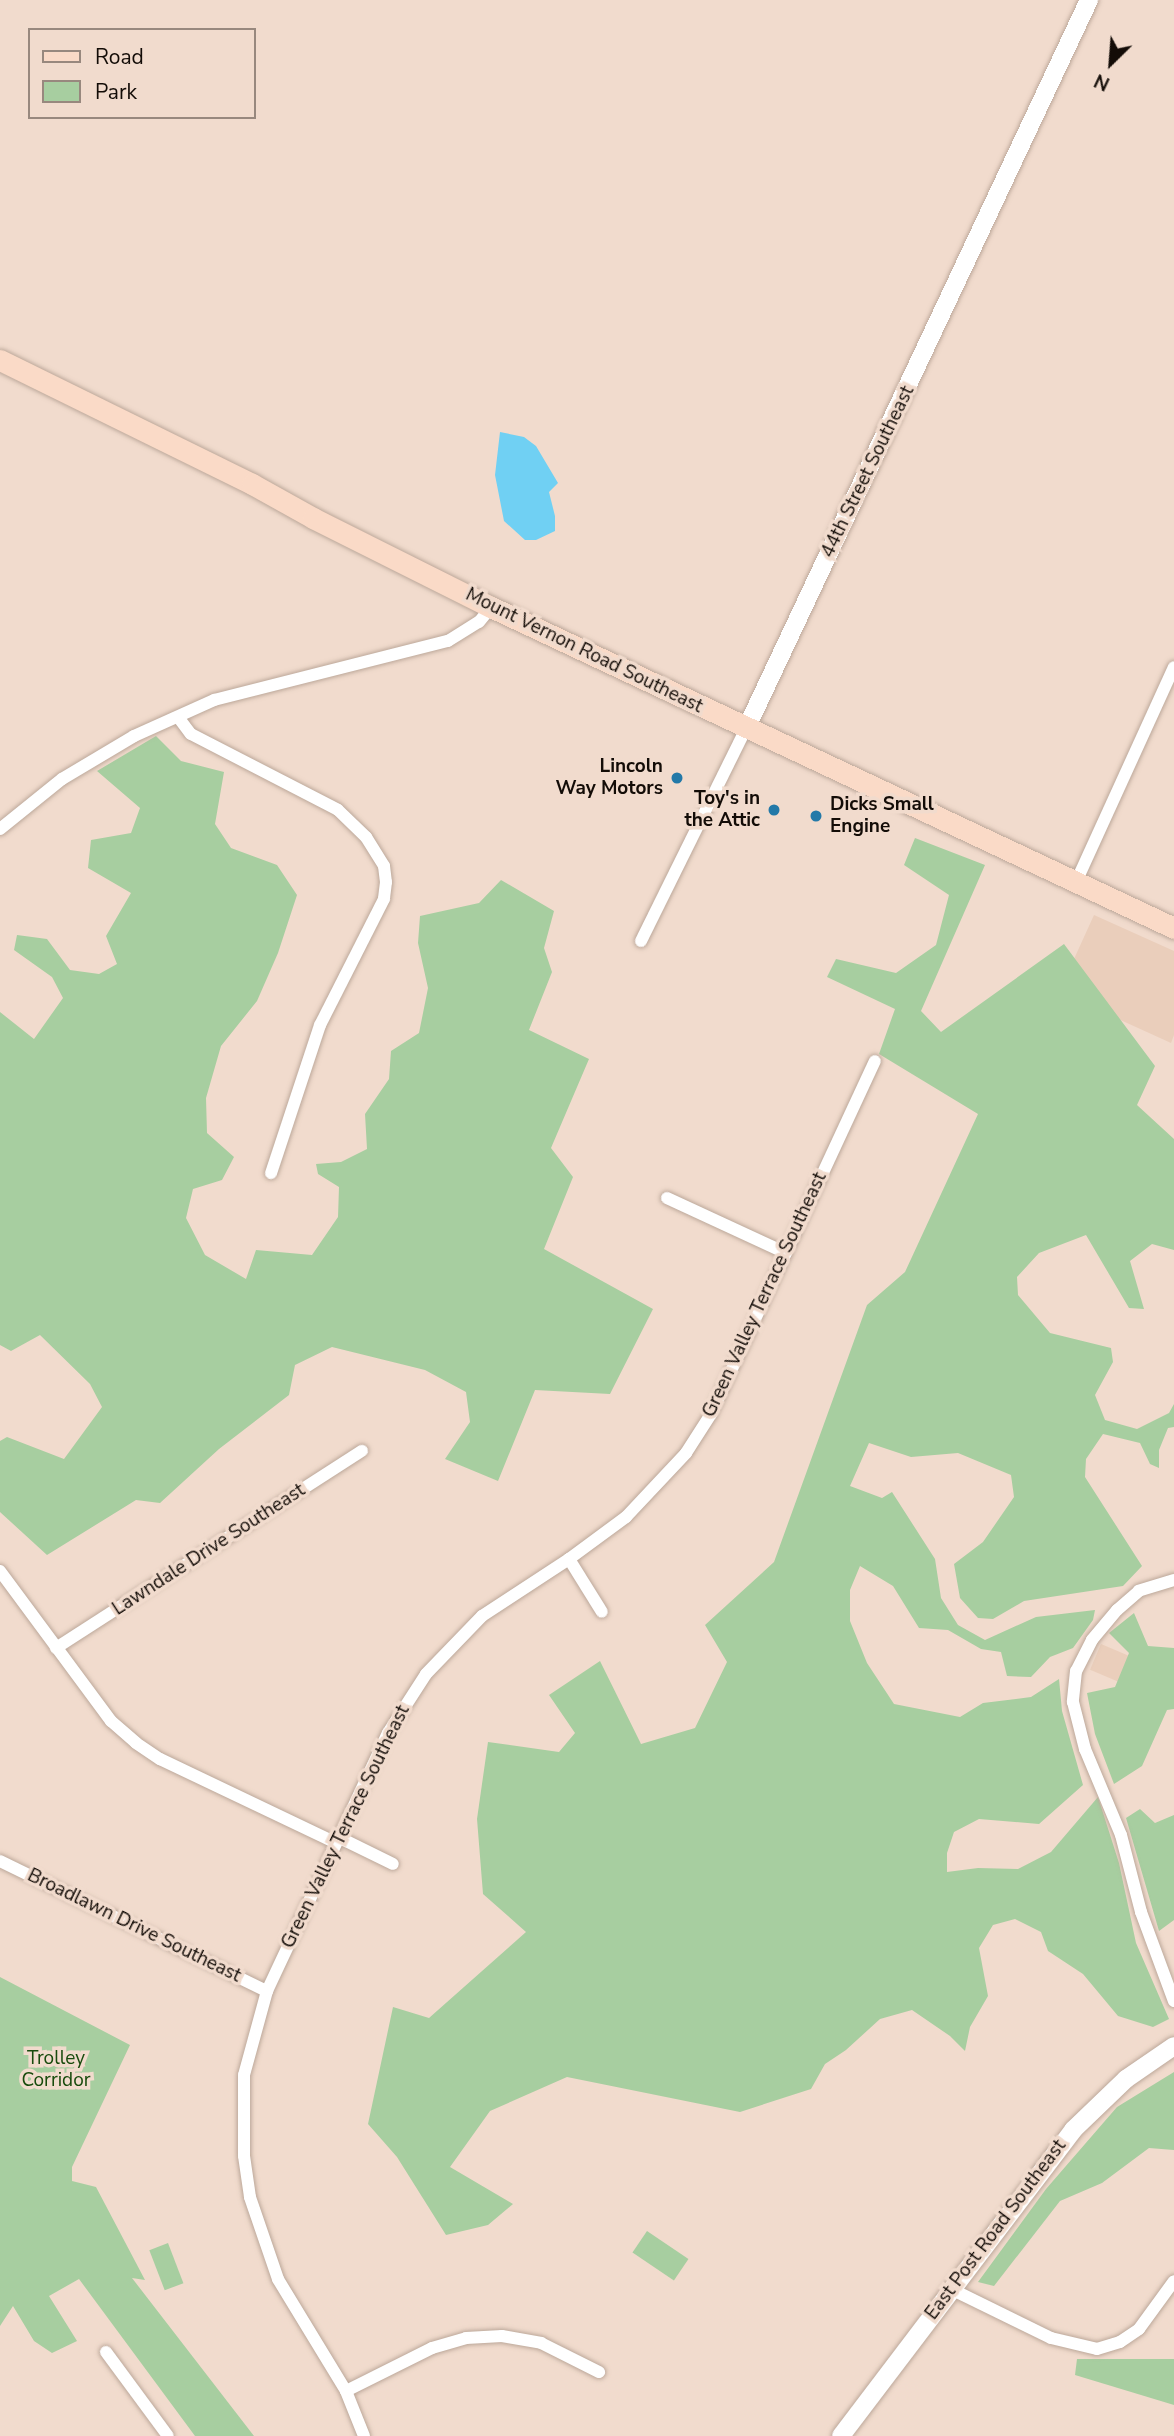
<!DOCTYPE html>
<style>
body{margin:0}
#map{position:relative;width:1174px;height:2436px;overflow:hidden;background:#f1dbcd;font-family:"Nunito Sans",sans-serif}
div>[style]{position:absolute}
.built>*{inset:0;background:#eacebb;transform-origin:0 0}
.green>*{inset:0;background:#a7cea0;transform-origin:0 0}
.water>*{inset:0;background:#70d0f3}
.roads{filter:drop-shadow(0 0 2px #bca89a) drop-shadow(0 0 2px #bca89a)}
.street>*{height:12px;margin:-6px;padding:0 6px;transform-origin:6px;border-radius:6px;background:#fff}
.secondary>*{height:18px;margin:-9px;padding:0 9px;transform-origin:9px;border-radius:9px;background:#fff}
.primary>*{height:21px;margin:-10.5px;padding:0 10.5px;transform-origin:10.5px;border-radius:10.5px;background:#fadac7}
.dots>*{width:19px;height:19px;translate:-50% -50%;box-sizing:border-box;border:4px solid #f1dbcd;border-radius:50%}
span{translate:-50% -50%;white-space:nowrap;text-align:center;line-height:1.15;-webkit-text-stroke:7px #f1dbcd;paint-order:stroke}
.street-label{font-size:19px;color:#130c07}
.poi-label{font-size:19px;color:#130c07;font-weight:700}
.right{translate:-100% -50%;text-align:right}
.left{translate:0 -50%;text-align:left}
.park-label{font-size:19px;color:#184b0d}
.legend{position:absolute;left:28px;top:28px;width:228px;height:91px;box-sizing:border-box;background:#f1dbcd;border:2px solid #98887e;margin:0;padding:9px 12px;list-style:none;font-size:21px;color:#130c07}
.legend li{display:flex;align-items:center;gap:14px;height:35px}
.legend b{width:35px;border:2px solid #98887e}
.north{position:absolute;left:1076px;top:28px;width:70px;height:70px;-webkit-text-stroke:5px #f1dbcd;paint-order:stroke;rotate:205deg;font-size:19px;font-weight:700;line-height:28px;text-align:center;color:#130c07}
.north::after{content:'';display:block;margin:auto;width:24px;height:32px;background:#130c07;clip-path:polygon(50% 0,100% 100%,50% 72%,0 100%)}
</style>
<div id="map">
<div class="built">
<div style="clip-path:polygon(1094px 915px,1174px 951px,1174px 1035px,1171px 1043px,1059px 992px)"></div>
<div style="left:1101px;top:1644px;width:34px;height:28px;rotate:23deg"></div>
</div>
<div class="green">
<div style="clip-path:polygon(156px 736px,181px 761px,224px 772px,215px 824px,231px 848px,277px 865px,297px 895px,278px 953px,257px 1001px,221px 1046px,206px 1098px,207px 1133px,234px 1157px,222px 1180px,193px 1189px,186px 1218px,205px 1255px,246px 1279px,256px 1250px,312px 1255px,338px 1217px,339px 1187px,318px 1174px,316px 1164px,341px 1162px,367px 1149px,365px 1114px,389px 1079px,391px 1051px,419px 1033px,428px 988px,418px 943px,420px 916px,479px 903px,501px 880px,554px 911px,544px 948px,552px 972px,529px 1030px,589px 1059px,551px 1148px,573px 1177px,544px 1249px,653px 1309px,610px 1394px,535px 1390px,498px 1481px,445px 1459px,470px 1422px,466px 1392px,425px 1370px,332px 1347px,295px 1365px,289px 1395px,219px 1449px,160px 1503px,136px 1500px,47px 1555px,0 1512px,0 1441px,7px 1437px,64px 1459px,102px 1407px,90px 1384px,40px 1335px,11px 1351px,0 1345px,0 1012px,34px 1039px,63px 998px,52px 977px,14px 950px,17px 935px,47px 939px,70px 970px,99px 974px,117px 964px,106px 936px,131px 893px,88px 868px,91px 840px,131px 833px,140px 808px,97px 771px)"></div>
<div style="clip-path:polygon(915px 838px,985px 865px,921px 1011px,941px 1032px,1064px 944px,1155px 1066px,1137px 1105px,1174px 1139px,1174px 1250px,1152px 1244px,1130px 1261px,1144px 1309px,1129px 1308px,1086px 1235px,1039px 1253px,1017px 1277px,1018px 1295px,1050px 1333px,1111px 1348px,1113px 1362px,1095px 1395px,1105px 1420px,1137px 1429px,1169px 1413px,1174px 1404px,1174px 1427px,1168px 1428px,1159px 1450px,1159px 1468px,1150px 1464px,1140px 1443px,1103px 1434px,1086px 1459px,1085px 1477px,1142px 1566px,1123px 1586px,1024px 1601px,993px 1619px,978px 1618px,960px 1598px,954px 1564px,983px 1542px,1014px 1497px,1011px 1475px,958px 1453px,911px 1457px,869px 1443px,850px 1486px,882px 1498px,892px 1492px,935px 1559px,941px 1598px,958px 1625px,985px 1640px,1036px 1617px,1095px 1610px,1093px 1620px,1073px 1648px,1050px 1657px,1031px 1677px,1007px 1676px,1001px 1652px,981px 1649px,948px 1630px,919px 1628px,893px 1586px,860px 1566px,850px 1590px,850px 1621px,867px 1663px,894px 1704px,960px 1717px,983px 1703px,1031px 1697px,1059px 1679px,1062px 1711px,1083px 1785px,1039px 1824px,979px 1819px,954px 1832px,947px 1853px,947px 1872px,978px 1868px,1018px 1869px,1051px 1852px,1098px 1797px,1119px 1863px,1136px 1943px,1169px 2019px,1153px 2027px,1118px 2016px,1083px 1974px,1048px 1951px,1041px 1932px,1015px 1919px,993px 1925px,979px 1948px,988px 1996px,970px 2027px,965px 2051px,950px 2036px,912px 2010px,880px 2019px,846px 2050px,825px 2064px,811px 2089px,740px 2112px,567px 2077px,490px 2111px,450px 2167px,513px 2204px,488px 2225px,446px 2235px,397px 2157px,368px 2124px,393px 2007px,429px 2018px,526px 1932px,483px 1894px,477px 1819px,488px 1742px,559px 1752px,575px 1733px,549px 1695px,600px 1661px,641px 1744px,695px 1728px,727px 1662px,705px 1625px,774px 1562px,867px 1305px,905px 1272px,978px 1114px,879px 1054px,895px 1009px,827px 977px,836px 959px,896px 973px,936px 945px,949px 895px,904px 865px)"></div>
<div style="clip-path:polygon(1134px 1613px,1148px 1646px,1174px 1648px,1174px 1709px,1167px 1710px,1142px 1766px,1114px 1784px,1095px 1734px,1087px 1693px,1115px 1687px,1129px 1653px,1109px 1633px)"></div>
<div style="clip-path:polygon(1140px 1809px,1155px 1823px,1174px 1815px,1174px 1920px,1159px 1931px,1126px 1818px)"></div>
<div style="clip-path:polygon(0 1977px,130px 2045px,72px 2167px,72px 2181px,96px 2187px,145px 2280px,132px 2278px,254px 2436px,195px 2436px,79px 2279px,49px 2296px,77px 2341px,52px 2353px,34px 2341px,13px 2306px,0 2326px)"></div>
<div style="clip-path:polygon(1174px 2072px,1174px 2150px,1149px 2148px,1102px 2183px,1060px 2201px,994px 2286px,978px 2282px,1046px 2189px,1117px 2107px)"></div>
<div style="left:647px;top:2231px;width:50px;height:26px;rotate:34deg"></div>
<div style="left:168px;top:2243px;width:43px;height:20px;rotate:69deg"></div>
<div style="clip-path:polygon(1077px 2359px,1174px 2359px,1174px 2405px,1075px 2375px)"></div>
</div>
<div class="water">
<div style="clip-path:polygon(500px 432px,524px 437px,536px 446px,558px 483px,549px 492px,555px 516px,555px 531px,536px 540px,525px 540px,504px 521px,495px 475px)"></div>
</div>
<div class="roads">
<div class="street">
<div style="left:178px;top:717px;width:21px;rotate:53deg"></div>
<div style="left:191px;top:734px;width:165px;rotate:27.3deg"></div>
<div style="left:338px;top:810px;width:39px;rotate:44deg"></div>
<div style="left:366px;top:837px;width:34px;rotate:58deg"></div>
<div style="left:384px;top:866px;width:16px;rotate:83deg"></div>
<div style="left:386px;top:882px;width:17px;rotate:97deg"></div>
<div style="left:384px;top:899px;width:141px;rotate:116.9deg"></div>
<div style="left:320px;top:1025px;width:156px;rotate:108.3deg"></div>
<div style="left:0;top:829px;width:80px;rotate:-38.9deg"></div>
<div style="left:62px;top:779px;width:84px;rotate:-30.8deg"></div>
<div style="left:134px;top:736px;width:88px;rotate:-24.2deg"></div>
<div style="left:214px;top:700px;width:241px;rotate:-14.2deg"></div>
<div style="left:448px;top:641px;width:36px;rotate:-32deg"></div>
<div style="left:479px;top:622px;width:19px;rotate:-51deg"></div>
<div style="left:1076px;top:882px;width:236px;rotate:-65.5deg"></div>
<div style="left:641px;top:941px;width:237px;rotate:-63.7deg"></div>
<div style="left:667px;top:1198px;width:131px;rotate:24.8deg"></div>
<div style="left:569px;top:1559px;width:62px;rotate:58.1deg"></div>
<div style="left:0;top:1571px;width:187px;rotate:53.5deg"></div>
<div style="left:111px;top:1721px;width:33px;rotate:41deg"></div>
<div style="left:136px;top:1743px;width:29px;rotate:34deg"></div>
<div style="left:160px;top:1759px;width:195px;rotate:25.5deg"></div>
<div style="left:1174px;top:1580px;width:37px;rotate:163deg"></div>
<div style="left:1139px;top:1591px;width:29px;rotate:139deg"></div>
<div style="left:1117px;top:1610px;width:39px;rotate:130deg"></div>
<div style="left:1092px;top:1640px;width:35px;rotate:117deg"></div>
<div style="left:1076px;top:1671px;width:31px;rotate:96deg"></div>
<div style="left:1073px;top:1702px;width:49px;rotate:75.7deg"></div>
<div style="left:1085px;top:1749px;width:93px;rotate:67.3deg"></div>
<div style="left:1121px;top:1835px;width:80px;rotate:75.4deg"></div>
<div style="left:1141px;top:1912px;width:95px;rotate:69.7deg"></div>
<div style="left:56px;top:1648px;width:364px;rotate:-32.8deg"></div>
<div style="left:338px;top:1837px;width:61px;rotate:26.1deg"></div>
<div style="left:0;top:1861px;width:297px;rotate:26deg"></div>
<div style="left:951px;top:2289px;width:111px;rotate:26.1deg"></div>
<div style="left:1051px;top:2338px;width:47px;rotate:13.4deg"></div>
<div style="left:1097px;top:2349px;width:24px;rotate:-17deg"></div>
<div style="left:1120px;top:2342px;width:23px;rotate:-34deg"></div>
<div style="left:1139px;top:2329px;width:59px;rotate:-53.9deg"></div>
<div style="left:106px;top:2352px;width:104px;rotate:53.6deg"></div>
<div style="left:346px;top:2391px;width:96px;rotate:-26.6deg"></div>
<div style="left:432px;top:2348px;width:35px;rotate:-16deg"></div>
<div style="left:466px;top:2338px;width:36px;rotate:-3deg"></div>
<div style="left:502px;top:2336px;width:40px;rotate:10deg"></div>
<div style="left:541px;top:2343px;width:65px;rotate:26.6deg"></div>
<div style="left:364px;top:2436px;width:48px;rotate:-111.8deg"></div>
<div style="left:346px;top:2391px;width:131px;rotate:-121.3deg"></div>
<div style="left:278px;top:2279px;width:87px;rotate:-108.9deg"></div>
<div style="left:250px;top:2197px;width:41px;rotate:-98.3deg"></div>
<div style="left:244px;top:2156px;width:81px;rotate:-90deg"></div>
<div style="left:244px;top:2075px;width:87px;rotate:-74.7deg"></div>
<div style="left:267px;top:1991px;width:285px;rotate:-64.9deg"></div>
<div style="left:388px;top:1733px;width:70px;rotate:-57.2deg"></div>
<div style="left:426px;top:1674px;width:81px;rotate:-46deg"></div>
<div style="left:482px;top:1616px;width:104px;rotate:-33.2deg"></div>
<div style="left:569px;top:1559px;width:71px;rotate:-36.4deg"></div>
<div style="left:626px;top:1517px;width:88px;rotate:-46.8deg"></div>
<div style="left:686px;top:1453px;width:46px;rotate:-57.3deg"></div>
<div style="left:711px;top:1414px;width:389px;rotate:-65.1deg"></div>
</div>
<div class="secondary">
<div style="left:746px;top:729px;width:806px;rotate:-64.8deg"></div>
<div style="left:841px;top:2436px;width:384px;rotate:-52.8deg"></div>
<div style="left:1073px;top:2130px;width:74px;rotate:-43.9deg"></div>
<div style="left:1126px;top:2079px;width:58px;rotate:-34.5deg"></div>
</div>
<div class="primary">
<div style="left:0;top:360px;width:281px;rotate:26.2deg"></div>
<div style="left:252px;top:484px;width:70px;rotate:29.1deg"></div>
<div style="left:313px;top:518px;width:199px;rotate:26.6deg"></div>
<div style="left:491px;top:607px;width:755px;rotate:25.17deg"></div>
</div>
</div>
<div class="dots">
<div style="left:677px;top:778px;background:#2379a8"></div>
<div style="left:774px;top:810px;background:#2379a8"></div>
<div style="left:816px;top:816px;background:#2379a8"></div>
</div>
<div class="street-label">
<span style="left:868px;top:472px;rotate:-64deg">44th Street Southeast</span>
<span style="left:584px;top:651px;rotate:26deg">Mount Vernon Road Southeast</span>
<span style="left:765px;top:1295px;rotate:-65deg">Green Valley Terrace Southeast</span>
<span style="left:209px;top:1550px;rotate:-33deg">Lawndale Drive Southeast</span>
<span style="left:346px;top:1827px;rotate:-64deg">Green Valley Terrace Southeast</span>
<span style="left:134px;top:1926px;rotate:26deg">Broadlawn Drive Southeast</span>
<span style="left:996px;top:2230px;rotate:-53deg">East Post Road Southeast</span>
</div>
<div class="poi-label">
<span class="right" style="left:663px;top:778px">Lincoln<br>Way Motors</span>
<span class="right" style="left:760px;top:810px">Toy's in<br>the Attic</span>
<span class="left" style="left:830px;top:816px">Dicks Small<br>Engine</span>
</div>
<div class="park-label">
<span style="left:56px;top:2070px">Trolley<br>Corridor</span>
</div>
<ul class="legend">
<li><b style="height:9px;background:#fadac7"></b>Road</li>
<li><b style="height:19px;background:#a7cea0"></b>Park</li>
</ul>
<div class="north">N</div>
</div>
